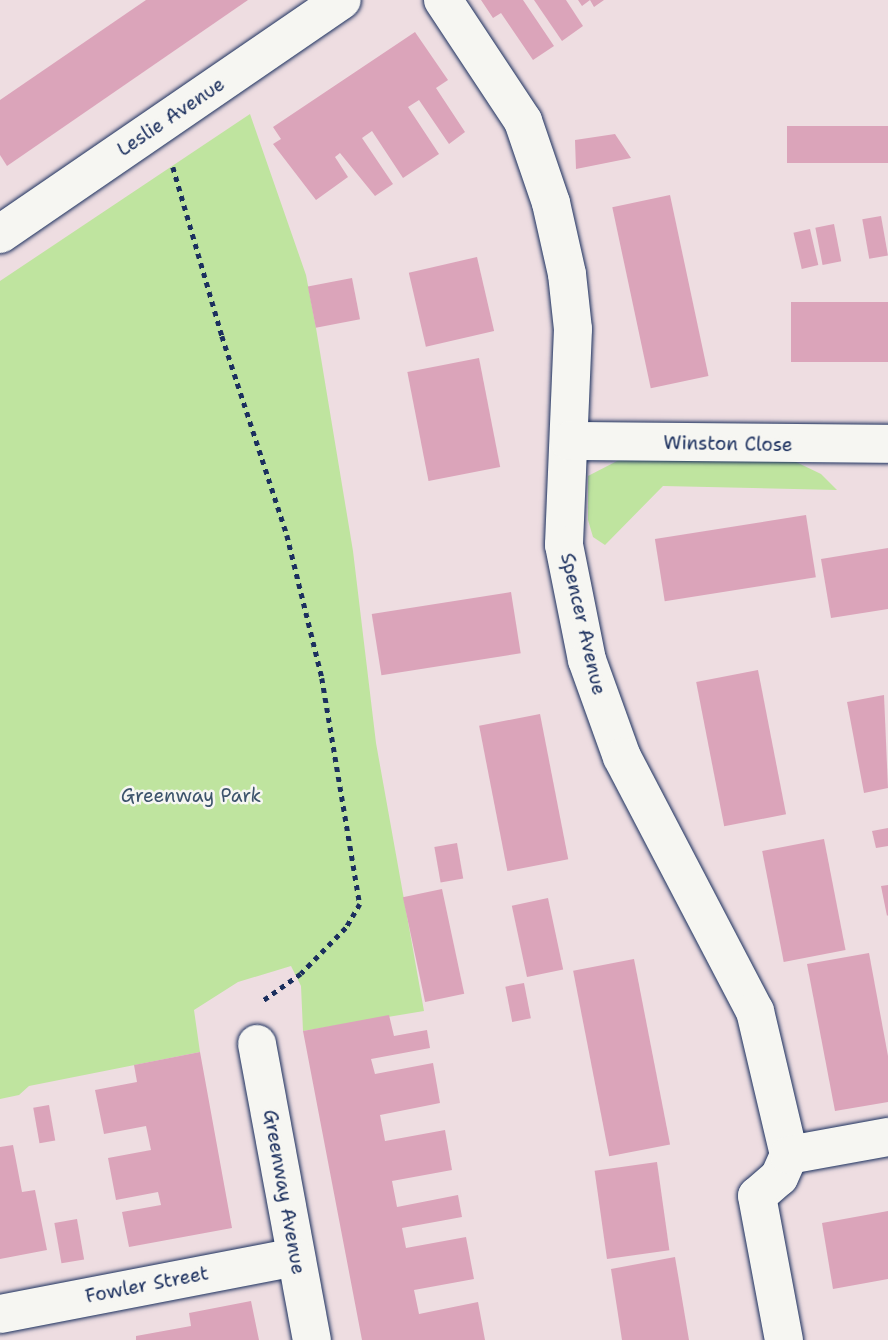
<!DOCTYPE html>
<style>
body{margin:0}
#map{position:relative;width:888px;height:1340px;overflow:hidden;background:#eedde1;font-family:"Shantell Sans",sans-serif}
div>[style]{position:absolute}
.green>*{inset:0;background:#bfe49f}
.building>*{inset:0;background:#dba4ba;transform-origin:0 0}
.path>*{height:4.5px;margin-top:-2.25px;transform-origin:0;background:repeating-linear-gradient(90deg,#1b2f5e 0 5px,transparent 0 10px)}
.roads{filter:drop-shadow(0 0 2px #1b2f5e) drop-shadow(0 0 2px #1b2f5e)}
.minor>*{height:38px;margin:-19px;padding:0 19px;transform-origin:19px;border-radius:19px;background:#f6f6f2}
span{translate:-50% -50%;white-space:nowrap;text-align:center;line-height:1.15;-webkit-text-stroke:5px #f6f6f2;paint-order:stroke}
.street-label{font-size:19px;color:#1b2f5e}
.park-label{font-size:19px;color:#3c536b}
</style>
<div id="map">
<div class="green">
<div style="clip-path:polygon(250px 114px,306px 275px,316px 328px,353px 551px,376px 743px,424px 1011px,303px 1031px,301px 986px,291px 966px,238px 982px,194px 1010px,200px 1052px,29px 1086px,19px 1095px,0 1099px,0 281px)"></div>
<div style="clip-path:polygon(619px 460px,792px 460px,821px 474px,837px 490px,663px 486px,605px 545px,593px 537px,588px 520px,588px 476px)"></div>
</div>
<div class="building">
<div style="clip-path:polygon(146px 0,248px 0,7px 166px,0 155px,0 100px)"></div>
<div style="clip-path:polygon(481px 0,523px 0,554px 46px,533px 60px,501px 13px,493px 18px)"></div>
<div style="clip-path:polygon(534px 0,566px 0,583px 26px,562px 41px)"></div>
<div style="clip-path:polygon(578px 0,604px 0,594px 7px,590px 0,582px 6px)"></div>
<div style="clip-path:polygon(415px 32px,448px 80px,436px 88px,465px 132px,449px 144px,419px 100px,408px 107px,439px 154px,403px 178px,372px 131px,362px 138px,393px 184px,375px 196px,340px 153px,335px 157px,348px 177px,316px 200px,273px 144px,281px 139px,273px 127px)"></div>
<div style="left:888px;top:126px;width:37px;height:101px;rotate:90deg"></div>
<div style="clip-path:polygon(615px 134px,631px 158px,576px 169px,575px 140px)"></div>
<div style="left:670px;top:195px;width:185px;height:59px;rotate:78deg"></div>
<div style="left:881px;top:216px;width:40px;height:19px;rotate:80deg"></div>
<div style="left:834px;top:224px;width:38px;height:19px;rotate:79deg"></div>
<div style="left:810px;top:229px;width:37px;height:17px;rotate:77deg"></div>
<div style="left:477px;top:257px;width:76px;height:70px;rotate:77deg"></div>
<div style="left:352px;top:278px;width:42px;height:45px;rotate:79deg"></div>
<div style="left:888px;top:302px;width:60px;height:97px;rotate:90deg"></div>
<div style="left:479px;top:358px;width:111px;height:73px;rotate:79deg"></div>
<div style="left:806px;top:515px;width:63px;height:153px;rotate:81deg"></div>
<div style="clip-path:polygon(888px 548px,888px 609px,831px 618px,821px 559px)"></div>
<div style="left:511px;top:592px;width:62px;height:141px;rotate:81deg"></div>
<div style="left:758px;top:670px;width:147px;height:63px;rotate:79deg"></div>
<div style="clip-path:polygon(884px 695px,888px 788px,864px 793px,847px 702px)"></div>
<div style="left:540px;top:714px;width:148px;height:62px;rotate:79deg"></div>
<div style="clip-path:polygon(888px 828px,888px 846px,876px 848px,872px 831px)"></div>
<div style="left:824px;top:839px;width:113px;height:63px;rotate:79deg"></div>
<div style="left:457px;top:843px;width:36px;height:23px;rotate:80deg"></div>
<div style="clip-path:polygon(888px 885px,888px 915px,887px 916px,881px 886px)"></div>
<div style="left:442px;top:889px;width:107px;height:40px;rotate:78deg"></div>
<div style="left:548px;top:898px;width:73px;height:37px;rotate:78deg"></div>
<div style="clip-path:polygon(869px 953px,888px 1056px,888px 1102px,835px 1111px,807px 964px)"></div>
<div style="left:634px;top:959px;width:189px;height:62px;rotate:79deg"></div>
<div style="left:524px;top:983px;width:36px;height:19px;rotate:79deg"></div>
<div style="clip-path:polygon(389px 1015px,394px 1036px,427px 1030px,430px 1048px,371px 1059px,375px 1074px,433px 1063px,440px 1103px,380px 1115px,385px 1141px,445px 1130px,452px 1170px,392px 1181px,397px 1207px,458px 1195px,462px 1217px,402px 1228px,406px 1248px,466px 1237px,474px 1279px,414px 1290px,419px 1314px,478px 1302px,485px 1340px,362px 1340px,303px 1031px)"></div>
<div style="clip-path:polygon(200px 1052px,232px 1228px,129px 1247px,122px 1212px,161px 1205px,158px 1192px,116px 1200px,108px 1158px,151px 1150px,146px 1126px,104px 1134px,95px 1090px,137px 1082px,134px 1065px)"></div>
<div style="left:49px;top:1105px;width:36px;height:16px;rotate:80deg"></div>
<div style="clip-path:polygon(13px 1145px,22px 1192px,35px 1190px,47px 1250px,0 1259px,0 1147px)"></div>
<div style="left:657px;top:1162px;width:89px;height:63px;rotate:82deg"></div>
<div style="clip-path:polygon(888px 1211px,888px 1279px,833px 1289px,822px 1223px)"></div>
<div style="left:77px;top:1219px;width:41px;height:23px;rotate:80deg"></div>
<div style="clip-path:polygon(675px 1257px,689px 1340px,622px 1340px,611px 1269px)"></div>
<div style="clip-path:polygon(251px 1301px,259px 1340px,136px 1340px,136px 1336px,191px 1326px,189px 1313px)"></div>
</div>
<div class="path">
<div style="left:173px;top:167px;width:176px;rotate:73.8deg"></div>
<div style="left:222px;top:336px;width:209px;rotate:71.9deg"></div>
<div style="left:287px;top:535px;width:147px;rotate:76.2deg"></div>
<div style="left:322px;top:678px;width:229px;rotate:80.5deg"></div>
<div style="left:360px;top:904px;width:28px;rotate:120deg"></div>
<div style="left:346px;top:928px;width:64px;rotate:134.4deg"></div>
<div style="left:301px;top:974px;width:47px;rotate:144.6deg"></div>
</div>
<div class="roads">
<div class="minor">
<div style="left:443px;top:0;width:145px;rotate:56.5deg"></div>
<div style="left:523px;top:121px;width:87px;rotate:71.1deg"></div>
<div style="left:551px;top:203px;width:73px;rotate:77.3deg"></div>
<div style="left:567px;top:274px;width:55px;rotate:83.8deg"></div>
<div style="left:573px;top:329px;width:216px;rotate:92.4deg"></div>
<div style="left:564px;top:545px;width:117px;rotate:78.7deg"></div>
<div style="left:587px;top:660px;width:103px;rotate:70.2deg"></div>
<div style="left:622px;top:757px;width:287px;rotate:62.4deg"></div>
<div style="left:755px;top:1011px;width:148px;rotate:76.7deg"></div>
<div style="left:789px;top:1155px;width:24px;rotate:114deg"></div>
<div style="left:779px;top:1177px;width:29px;rotate:139deg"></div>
<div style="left:757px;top:1196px;width:147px;rotate:79.4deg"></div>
<div style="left:0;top:234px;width:414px;rotate:-34.4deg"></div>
<div style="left:569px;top:441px;width:319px;rotate:0.5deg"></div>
<div style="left:257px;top:1044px;width:301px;rotate:79.5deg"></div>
<div style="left:789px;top:1155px;width:101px;rotate:-10.3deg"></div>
<div style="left:0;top:1314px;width:300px;rotate:-10.9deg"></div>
</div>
</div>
<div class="street-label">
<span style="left:171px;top:117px;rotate:-34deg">Leslie Avenue</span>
<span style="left:728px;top:444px;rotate:1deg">Winston Close</span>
<span style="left:583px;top:624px;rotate:77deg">Spencer Avenue</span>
<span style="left:284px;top:1192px;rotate:80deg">Greenway Avenue</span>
<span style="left:147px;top:1285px;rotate:-11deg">Fowler Street</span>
</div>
<div class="park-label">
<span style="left:191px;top:796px">Greenway Park</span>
</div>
</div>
